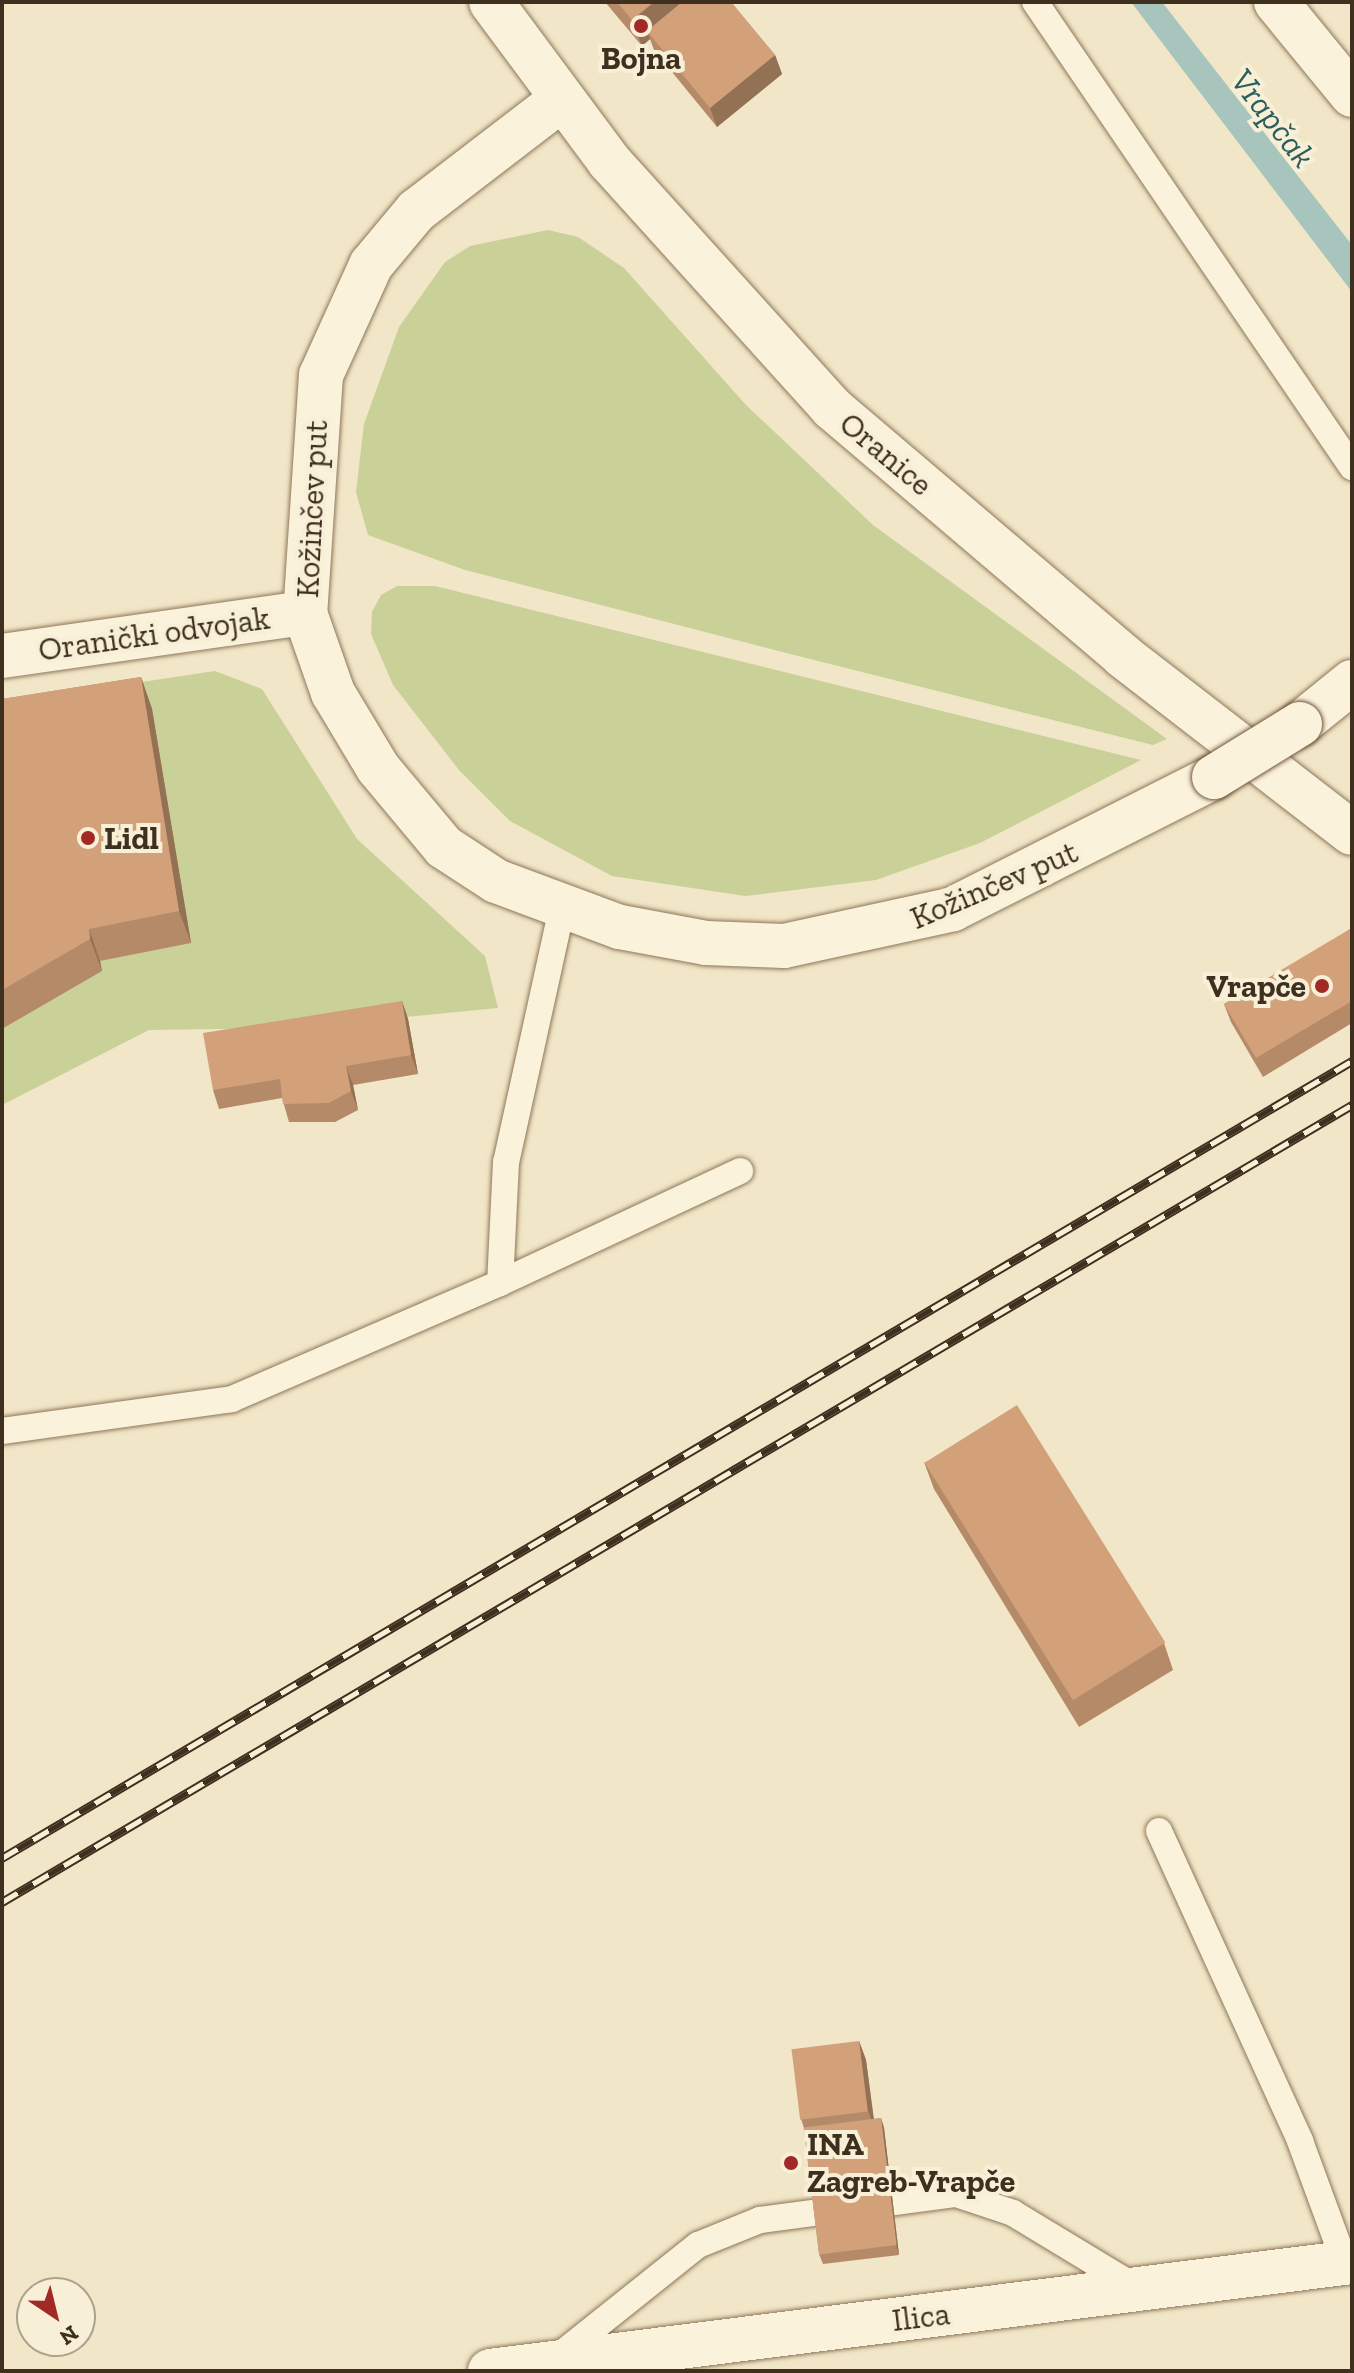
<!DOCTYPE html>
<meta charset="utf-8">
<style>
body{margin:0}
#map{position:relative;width:1354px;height:2373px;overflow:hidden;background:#f1e6c7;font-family:"Zilla Slab",serif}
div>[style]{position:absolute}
.green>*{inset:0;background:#c9d199}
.water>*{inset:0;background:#a8c5bd}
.roads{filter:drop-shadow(0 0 2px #8e775a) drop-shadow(0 0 2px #8e775a)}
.lane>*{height:26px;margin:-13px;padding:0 13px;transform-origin:13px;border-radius:13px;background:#fbf2db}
.street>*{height:44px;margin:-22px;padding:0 22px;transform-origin:22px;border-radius:22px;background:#fbf2db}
.secondary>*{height:44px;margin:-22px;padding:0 22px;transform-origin:22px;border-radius:22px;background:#fbf2db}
.rail>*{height:9px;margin-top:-4.5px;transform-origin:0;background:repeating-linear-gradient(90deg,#f8efd7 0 18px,#3e2f1f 0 36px);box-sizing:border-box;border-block:2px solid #3e2f1f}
.bridges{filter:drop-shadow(0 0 2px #70583d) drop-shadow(0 0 2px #70583d)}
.secondary-bridge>*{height:44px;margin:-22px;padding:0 22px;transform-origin:22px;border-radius:22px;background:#fbf2db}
.wall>*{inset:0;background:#b58a69}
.shaded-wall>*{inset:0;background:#937155}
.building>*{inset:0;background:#d2a17a;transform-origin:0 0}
.dots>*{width:22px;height:22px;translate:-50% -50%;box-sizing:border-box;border:4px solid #f8efd7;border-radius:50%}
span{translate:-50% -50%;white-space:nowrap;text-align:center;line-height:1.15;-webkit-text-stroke:8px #f8efd7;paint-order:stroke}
.poi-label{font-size:32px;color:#3e2f1f;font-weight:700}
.left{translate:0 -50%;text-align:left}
.right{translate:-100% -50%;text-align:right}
.street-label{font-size:32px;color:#3e2f1f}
.water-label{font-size:34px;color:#2d5e5c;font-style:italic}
.frame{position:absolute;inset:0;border:4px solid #3e2f1f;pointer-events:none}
.north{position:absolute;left:16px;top:2277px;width:80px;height:80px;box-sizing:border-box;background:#f8efd7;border:2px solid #aea28d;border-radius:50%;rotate:145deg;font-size:22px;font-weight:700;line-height:32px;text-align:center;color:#3e2f1f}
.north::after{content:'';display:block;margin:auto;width:28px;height:36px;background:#a12926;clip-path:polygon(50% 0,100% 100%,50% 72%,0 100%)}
</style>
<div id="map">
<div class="green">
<div style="clip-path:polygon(548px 230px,578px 237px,624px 268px,746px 405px,873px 525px,1167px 739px,1153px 745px,806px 658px,465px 570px,368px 535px,356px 492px,364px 424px,399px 327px,445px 262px,470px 246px)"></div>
<div style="clip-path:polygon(397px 586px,435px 586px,1141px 760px,980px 843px,876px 880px,745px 896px,612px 876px,510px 821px,459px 770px,393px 685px,371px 634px,372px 612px,381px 595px)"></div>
<div style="clip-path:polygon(215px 671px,262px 689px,357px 839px,485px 956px,498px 1008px,293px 1028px,149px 1030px,2px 1105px,2px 1029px,101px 971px,100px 961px,191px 942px,2px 703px)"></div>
</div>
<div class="water">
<div style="clip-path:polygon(1131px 2px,1162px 2px,1352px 245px,1352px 292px)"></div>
</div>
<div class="roads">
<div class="lane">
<div style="left:1035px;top:2px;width:563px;rotate:55.72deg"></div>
<div style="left:562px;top:908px;width:260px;rotate:102.4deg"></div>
<div style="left:506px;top:1162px;width:121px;rotate:92.8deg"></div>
<div style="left:500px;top:1283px;width:265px;rotate:-25deg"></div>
<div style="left:2px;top:1431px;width:232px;rotate:-7.9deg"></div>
<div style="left:232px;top:1399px;width:292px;rotate:-23.4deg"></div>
<div style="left:1159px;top:1831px;width:341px;rotate:65.5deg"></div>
<div style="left:1300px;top:2141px;width:130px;rotate:69.8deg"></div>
<div style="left:555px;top:2359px;width:183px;rotate:-38.6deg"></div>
<div style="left:698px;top:2245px;width:67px;rotate:-22deg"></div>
<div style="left:760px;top:2220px;width:198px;rotate:-7.6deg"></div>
<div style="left:956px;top:2194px;width:60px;rotate:18.4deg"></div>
<div style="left:1013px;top:2213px;width:145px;rotate:31.2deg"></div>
</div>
<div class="street">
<div style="left:1276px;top:2px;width:120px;rotate:50.7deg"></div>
<div style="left:2px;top:656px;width:306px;rotate:-8.1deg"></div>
</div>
<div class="secondary">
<div style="left:491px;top:2px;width:198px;rotate:53.4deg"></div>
<div style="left:609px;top:161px;width:333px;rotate:47.9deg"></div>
<div style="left:832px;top:408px;width:382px;rotate:40.4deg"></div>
<div style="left:1123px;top:656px;width:289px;rotate:37.7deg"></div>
<div style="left:562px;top:99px;width:184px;rotate:142.5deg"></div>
<div style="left:416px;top:211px;width:70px;rotate:129.8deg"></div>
<div style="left:371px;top:265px;width:121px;rotate:114.4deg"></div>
<div style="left:321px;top:375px;width:239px;rotate:93.8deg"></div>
<div style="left:305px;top:613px;width:85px;rotate:70.7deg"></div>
<div style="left:333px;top:693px;width:87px;rotate:59deg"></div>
<div style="left:378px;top:768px;width:103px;rotate:50.1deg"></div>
<div style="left:444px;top:847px;width:62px;rotate:33.2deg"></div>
<div style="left:496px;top:881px;width:132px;rotate:20.4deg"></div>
<div style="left:620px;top:927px;width:87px;rotate:10.5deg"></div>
<div style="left:706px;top:943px;width:78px;rotate:2.2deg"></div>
<div style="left:784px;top:946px;width:173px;rotate:-12.3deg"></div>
<div style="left:953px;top:909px;width:292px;rotate:-26.8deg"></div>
<div style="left:1300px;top:724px;width:67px;rotate:-38.9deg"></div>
<div style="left:490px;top:2371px;width:869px;rotate:-7.21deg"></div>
</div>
</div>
<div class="rail">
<div style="left:2px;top:1858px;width:1568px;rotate:-30.56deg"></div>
<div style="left:2px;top:1902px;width:1568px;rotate:-30.56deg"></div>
</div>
<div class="bridges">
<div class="secondary-bridge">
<div style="left:1214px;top:777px;width:101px;rotate:-31.6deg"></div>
</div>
</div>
<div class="wall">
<div style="clip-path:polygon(605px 2px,731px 2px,775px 55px,782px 74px,717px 127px,654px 50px,650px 39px,642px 46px)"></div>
<div style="clip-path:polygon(141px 677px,152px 709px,191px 943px,100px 961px,102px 971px,2px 1029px,2px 699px)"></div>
<div style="clip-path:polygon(1352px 932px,1352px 1023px,1263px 1077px,1231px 1022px,1224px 1004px)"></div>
<div style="clip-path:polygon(402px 1001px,408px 1019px,418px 1074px,353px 1085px,358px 1110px,335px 1122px,289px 1122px,282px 1098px,219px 1109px,213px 1090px)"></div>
<div style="clip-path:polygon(924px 1462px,1164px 1643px,1173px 1670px,1079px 1727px,934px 1489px)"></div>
<div style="clip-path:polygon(859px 2041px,866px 2060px,874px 2119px,881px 2118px,884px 2128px,899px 2255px,823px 2264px,819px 2254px,804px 2128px,801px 2119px)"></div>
</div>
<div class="shaded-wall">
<div style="clip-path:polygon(654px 2px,695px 2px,647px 31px,650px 39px,642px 46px,632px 20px)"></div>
<div style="clip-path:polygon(775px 55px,782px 74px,717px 127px,710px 108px)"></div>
<div style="clip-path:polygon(141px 677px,152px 709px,191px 943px,179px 911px)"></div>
<div style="clip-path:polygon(89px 929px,100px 961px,102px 971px,90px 939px)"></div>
<div style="clip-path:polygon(402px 1001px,408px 1019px,418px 1074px,411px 1055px)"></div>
<div style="clip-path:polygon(346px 1066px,353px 1085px,358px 1110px,351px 1091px)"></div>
<div style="clip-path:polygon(859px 2041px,866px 2060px,875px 2130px,868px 2111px)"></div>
<div style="clip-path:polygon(881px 2118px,884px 2128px,899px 2255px,896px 2245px)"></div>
</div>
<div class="building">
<div style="clip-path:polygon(617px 2px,654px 2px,632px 20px)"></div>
<div style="clip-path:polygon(682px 2px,731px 2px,775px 55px,710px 108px,647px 31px)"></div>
<div style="clip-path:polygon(141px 677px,179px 911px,89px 929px,90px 939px,2px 990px,2px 699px)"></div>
<div style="clip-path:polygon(1350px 929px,1352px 932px,1352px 1001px,1256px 1058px,1224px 1004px)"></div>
<div style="clip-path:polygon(402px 1001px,411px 1055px,346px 1066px,351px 1091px,329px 1103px,283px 1104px,280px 1079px,213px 1090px,203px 1033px)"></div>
<div style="left:1017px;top:1405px;width:280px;height:109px;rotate:58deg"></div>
<div style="left:859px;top:2041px;width:71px;height:68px;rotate:83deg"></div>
<div style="left:881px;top:2118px;width:128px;height:78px;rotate:83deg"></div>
</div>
<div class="dots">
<div style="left:641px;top:26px;background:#a12926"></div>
<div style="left:88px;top:838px;background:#a12926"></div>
<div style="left:1322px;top:986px;background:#a12926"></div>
<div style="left:791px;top:2163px;background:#a12926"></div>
</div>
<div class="poi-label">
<span style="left:641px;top:58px">Bojna</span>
<span class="left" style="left:104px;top:838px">Lidl</span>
<span class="right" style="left:1306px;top:986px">Vrapče</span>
<span class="left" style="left:807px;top:2163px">INA<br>Zagreb-Vrapče</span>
</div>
<div class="street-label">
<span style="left:886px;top:454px;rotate:40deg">Oranice</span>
<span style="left:312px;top:509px;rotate:-87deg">Kožinčev put</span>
<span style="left:154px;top:634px;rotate:-8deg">Oranički odvojak</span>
<span style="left:994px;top:885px;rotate:-23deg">Kožinčev put</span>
<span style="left:921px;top:2317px;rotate:-7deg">Ilica</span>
</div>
<div class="water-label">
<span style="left:1273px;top:118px;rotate:52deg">Vrapčak</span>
</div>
<div class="frame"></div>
<div class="north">N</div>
</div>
